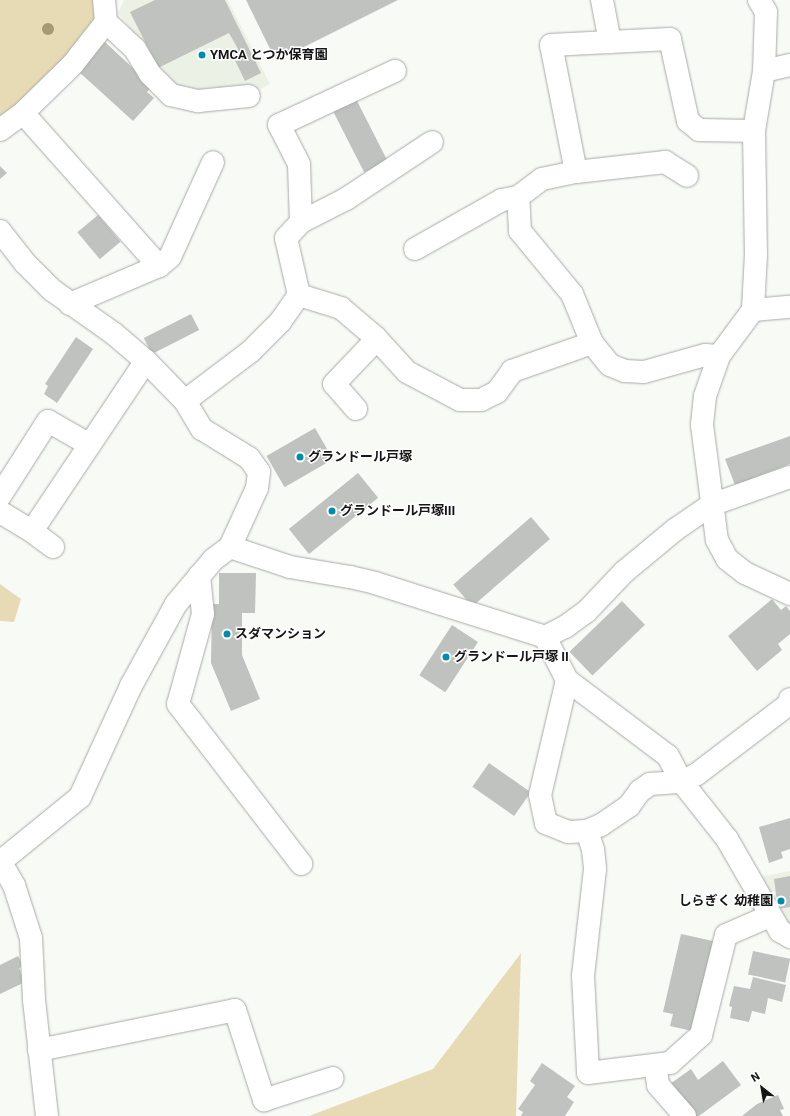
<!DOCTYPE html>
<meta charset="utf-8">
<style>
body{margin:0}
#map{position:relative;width:790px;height:1116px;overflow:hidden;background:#f8faf6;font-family:Roboto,"Noto Sans JP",sans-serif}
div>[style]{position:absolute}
.built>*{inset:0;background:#ecf1e6}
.green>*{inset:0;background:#e7dbb6}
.building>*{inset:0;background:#bfc2bf;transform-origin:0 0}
.roads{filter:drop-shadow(0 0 1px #a8aaa7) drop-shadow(0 0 1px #a8aaa7)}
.minor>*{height:22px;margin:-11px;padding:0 11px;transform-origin:11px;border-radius:11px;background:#fff}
.trees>*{width:12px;height:12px;margin:-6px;border-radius:50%;background:#a49b72}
.dots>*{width:11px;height:11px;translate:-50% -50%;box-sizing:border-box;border:2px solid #fff;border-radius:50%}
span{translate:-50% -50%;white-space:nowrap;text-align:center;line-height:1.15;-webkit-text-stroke:3px #fff;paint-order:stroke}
.poi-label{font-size:13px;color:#151615;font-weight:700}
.left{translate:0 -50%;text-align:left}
.right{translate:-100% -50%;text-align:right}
.north{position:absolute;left:742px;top:1068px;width:40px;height:40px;-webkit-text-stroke:3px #fff;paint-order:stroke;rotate:329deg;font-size:11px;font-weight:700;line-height:16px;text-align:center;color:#151615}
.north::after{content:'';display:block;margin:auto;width:14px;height:18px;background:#151615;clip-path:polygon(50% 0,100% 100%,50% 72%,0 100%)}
</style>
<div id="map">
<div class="built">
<div style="clip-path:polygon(124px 0,228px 0,270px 84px,255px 92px,189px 93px,166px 82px,141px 42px,118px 13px)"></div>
<div style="clip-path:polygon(790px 871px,790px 928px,759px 877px)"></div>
</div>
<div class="green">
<div style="clip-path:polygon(0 0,95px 0,97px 19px,68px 60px,0 120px)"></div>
<div style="clip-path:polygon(0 584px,21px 599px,14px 622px,0 621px)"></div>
<div style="clip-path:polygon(521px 953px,516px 1116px,309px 1116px,433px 1069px)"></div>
</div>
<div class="building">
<div style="clip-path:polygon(155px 0,225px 0,261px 73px,245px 81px,231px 52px,238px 49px,229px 33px,158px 68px,130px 12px)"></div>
<div style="clip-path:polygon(246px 0,398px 0,276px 61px)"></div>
<div style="clip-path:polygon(105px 42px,152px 86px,147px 92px,154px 98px,133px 121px,78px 71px)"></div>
<div style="left:356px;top:99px;width:69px;height:26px;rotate:63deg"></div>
<div style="clip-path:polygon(0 166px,7px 173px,0 179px)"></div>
<div style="left:98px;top:215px;width:35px;height:27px;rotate:50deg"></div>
<div style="left:191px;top:314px;width:18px;height:53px;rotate:63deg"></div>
<div style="clip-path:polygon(76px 337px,93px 349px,57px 403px,44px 394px,48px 386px,45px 384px)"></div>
<div style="left:315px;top:428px;width:36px;height:56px;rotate:60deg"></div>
<div style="clip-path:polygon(790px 436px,790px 464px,735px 485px,725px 459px)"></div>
<div style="left:358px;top:473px;width:32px;height:89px;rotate:51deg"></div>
<div style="left:531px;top:517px;width:29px;height:103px;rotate:49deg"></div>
<div style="clip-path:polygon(219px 573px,256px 573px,255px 613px,242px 613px,242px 655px,260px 699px,231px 711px,211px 663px,212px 604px,219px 604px)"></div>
<div style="clip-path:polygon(772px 599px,781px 610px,786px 606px,790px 611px,790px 634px,778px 644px,782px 650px,757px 671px,728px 636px)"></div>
<div style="left:622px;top:601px;width:33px;height:73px;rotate:46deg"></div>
<div style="left:452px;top:625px;width:31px;height:60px;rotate:33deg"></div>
<div style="left:489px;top:763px;width:51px;height:29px;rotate:35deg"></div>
<div style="clip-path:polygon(790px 818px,790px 849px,781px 852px,783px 858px,769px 863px,759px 827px)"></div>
<div style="clip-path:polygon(790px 876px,790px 907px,778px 909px,774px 879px)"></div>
<div style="clip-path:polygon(681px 934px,713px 941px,692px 1031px,670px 1026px,673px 1014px,663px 1012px)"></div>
<div style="left:753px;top:951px;width:38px;height:24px;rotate:12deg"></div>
<div style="clip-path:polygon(18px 956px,23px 966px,19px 968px,25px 982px,0 994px,0 965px)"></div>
<div style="clip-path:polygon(753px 977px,786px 985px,782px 1002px,768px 998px,765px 1014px,752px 1011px,749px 1022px,730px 1018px,732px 1007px,729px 1006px,734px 986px,750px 989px)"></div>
<div style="clip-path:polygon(723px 1061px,741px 1085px,699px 1116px,694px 1116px,670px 1084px,691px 1069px,698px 1080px)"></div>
<div style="clip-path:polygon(542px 1063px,575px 1086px,567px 1097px,574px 1102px,565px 1116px,521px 1116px,523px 1112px,518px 1109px,535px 1085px,530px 1081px)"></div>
<div style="clip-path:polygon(778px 1095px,784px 1109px,780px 1110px,783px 1116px,742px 1116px,757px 1104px)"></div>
</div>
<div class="roads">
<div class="minor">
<div style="left:602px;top:0;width:43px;rotate:79.2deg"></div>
<div style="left:610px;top:42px;width:60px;rotate:-2.9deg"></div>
<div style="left:670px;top:39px;width:84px;rotate:77.6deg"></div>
<div style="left:688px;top:121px;width:14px;rotate:39deg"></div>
<div style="left:699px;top:130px;width:55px;rotate:1deg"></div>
<div style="left:759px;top:0;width:14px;rotate:60deg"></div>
<div style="left:766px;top:12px;width:59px;rotate:91.9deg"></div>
<div style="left:106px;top:22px;width:40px;rotate:43deg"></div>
<div style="left:135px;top:49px;width:29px;rotate:59deg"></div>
<div style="left:150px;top:74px;width:30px;rotate:45deg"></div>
<div style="left:171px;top:95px;width:28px;rotate:13deg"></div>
<div style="left:198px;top:101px;width:51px;rotate:-5.6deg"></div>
<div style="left:790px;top:65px;width:27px;rotate:167deg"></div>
<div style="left:764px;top:71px;width:61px;rotate:99.5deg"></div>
<div style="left:754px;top:131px;width:123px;rotate:89.1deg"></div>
<div style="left:756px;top:254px;width:56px;rotate:93.1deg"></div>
<div style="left:753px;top:310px;width:57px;rotate:126.5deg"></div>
<div style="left:719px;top:356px;width:42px;rotate:109.3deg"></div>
<div style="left:705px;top:396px;width:29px;rotate:96deg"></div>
<div style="left:702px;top:425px;width:116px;rotate:82.6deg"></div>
<div style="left:717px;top:540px;width:21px;rotate:62deg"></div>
<div style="left:727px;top:559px;width:23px;rotate:38deg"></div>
<div style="left:745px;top:573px;width:50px;rotate:25deg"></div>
<div style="left:23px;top:113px;width:205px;rotate:48.4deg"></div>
<div style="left:159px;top:266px;width:97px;rotate:156.9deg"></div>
<div style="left:0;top:130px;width:29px;rotate:-36deg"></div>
<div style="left:23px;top:113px;width:70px;rotate:-44.4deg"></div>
<div style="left:73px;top:64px;width:53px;rotate:-51.8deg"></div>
<div style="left:106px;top:22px;width:22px;rotate:-95deg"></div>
<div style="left:576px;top:172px;width:90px;rotate:-6.4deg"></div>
<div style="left:665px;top:162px;width:26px;rotate:32deg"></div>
<div style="left:301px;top:222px;width:58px;rotate:-92deg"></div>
<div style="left:299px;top:164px;width:44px;rotate:-117.1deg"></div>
<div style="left:279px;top:125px;width:128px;rotate:-25deg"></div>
<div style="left:0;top:231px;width:41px;rotate:52deg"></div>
<div style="left:25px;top:263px;width:38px;rotate:45deg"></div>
<div style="left:52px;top:290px;width:75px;rotate:35.2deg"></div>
<div style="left:113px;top:333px;width:43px;rotate:40.3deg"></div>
<div style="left:146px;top:361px;width:56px;rotate:45.7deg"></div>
<div style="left:185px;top:401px;width:33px;rotate:59deg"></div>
<div style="left:202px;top:429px;width:55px;rotate:31.7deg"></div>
<div style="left:249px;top:458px;width:17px;rotate:54deg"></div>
<div style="left:259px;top:472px;width:16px;rotate:97deg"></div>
<div style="left:257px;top:488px;width:65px;rotate:114.6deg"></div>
<div style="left:230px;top:547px;width:21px;rotate:143deg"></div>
<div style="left:213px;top:560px;width:57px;rotate:130.1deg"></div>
<div style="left:176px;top:604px;width:94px;rotate:118.8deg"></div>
<div style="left:131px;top:686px;width:122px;rotate:114.7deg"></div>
<div style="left:80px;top:797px;width:103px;rotate:140.9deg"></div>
<div style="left:415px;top:249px;width:100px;rotate:-29.4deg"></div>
<div style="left:502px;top:200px;width:16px;rotate:-11deg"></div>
<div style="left:159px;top:266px;width:14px;rotate:-39deg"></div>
<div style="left:170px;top:257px;width:104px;rotate:-65.6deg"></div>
<div style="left:299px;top:295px;width:58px;rotate:-102.8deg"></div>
<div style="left:286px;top:238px;width:22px;rotate:-47deg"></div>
<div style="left:301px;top:222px;width:51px;rotate:-27.1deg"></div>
<div style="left:346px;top:199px;width:103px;rotate:-33.5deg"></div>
<div style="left:753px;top:310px;width:37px;rotate:-5deg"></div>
<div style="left:592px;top:343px;width:53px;rotate:-112.2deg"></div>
<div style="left:572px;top:294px;width:82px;rotate:-129.5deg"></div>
<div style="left:520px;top:231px;width:34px;rotate:-93deg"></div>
<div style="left:518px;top:197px;width:30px;rotate:-37deg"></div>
<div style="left:542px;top:179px;width:35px;rotate:-12deg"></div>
<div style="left:576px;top:172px;width:129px;rotate:-101.1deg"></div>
<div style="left:551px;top:45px;width:59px;rotate:-2.9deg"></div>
<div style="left:185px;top:401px;width:83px;rotate:-37.1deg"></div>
<div style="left:251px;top:351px;width:41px;rotate:-45deg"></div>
<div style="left:280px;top:322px;width:33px;rotate:-55deg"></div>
<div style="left:299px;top:295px;width:44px;rotate:17.2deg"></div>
<div style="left:341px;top:308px;width:45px;rotate:40.5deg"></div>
<div style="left:375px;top:337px;width:47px;rotate:47.6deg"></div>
<div style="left:407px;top:372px;width:60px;rotate:27.8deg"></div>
<div style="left:460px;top:400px;width:21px"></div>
<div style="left:481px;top:400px;width:18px;rotate:-27deg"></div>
<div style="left:497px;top:392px;width:26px;rotate:-54deg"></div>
<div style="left:512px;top:371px;width:85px;rotate:-19.3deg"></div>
<div style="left:592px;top:343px;width:28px;rotate:51deg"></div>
<div style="left:610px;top:365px;width:16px;rotate:22deg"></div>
<div style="left:625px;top:371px;width:19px;rotate:3deg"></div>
<div style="left:644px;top:372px;width:63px;rotate:-15.6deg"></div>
<div style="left:705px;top:355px;width:14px;rotate:4deg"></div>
<div style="left:356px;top:409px;width:33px;rotate:-131deg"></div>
<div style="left:334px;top:384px;width:62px;rotate:-46.3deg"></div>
<div style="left:0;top:496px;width:89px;rotate:-57.4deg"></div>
<div style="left:48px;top:421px;width:48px;rotate:29.7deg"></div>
<div style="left:0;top:512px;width:37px;rotate:31deg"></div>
<div style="left:53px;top:547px;width:26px;rotate:-143deg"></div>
<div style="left:32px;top:531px;width:205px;rotate:-56.2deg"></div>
<div style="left:230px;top:547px;width:63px;rotate:18.4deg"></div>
<div style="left:290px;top:567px;width:61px;rotate:9.5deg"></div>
<div style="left:350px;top:577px;width:26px;rotate:13deg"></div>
<div style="left:375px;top:583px;width:178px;rotate:17.6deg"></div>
<div style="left:545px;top:637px;width:22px;rotate:-27deg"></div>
<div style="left:565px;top:627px;width:26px;rotate:-36deg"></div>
<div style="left:586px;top:612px;width:55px;rotate:-46.5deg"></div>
<div style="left:624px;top:572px;width:67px;rotate:-39.6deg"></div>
<div style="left:676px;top:529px;width:42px;rotate:-34.4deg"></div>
<div style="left:711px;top:505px;width:84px;rotate:-19.5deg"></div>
<div style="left:199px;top:576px;width:38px;rotate:84deg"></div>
<div style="left:203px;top:614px;width:93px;rotate:105.5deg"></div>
<div style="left:178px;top:704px;width:202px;rotate:52.4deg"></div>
<div style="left:545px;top:637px;width:48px;rotate:62.9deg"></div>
<div style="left:567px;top:680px;width:126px;rotate:37deg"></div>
<div style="left:668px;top:756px;width:30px;rotate:62deg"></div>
<div style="left:682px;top:782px;width:73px;rotate:51.7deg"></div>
<div style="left:727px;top:839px;width:106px;rotate:60.1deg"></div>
<div style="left:780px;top:931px;width:12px;rotate:31deg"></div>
<div style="left:567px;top:680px;width:118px;rotate:103.2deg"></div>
<div style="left:540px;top:795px;width:29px;rotate:78deg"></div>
<div style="left:546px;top:823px;width:24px;rotate:22deg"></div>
<div style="left:568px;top:832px;width:19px;rotate:-3deg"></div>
<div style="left:587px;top:831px;width:19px;rotate:72deg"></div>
<div style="left:593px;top:849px;width:20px;rotate:84deg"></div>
<div style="left:595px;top:869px;width:108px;rotate:96.4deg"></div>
<div style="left:583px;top:976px;width:97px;rotate:87deg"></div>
<div style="left:588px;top:1073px;width:83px;rotate:-7deg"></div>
<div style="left:670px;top:1063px;width:42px;rotate:-42.1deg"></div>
<div style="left:701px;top:1035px;width:103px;rotate:-76deg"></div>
<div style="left:726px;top:935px;width:48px;rotate:-23.4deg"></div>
<div style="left:587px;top:831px;width:15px;rotate:-23deg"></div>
<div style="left:601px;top:825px;width:34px;rotate:-34deg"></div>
<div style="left:629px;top:806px;width:19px;rotate:-54deg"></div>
<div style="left:640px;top:791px;width:12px;rotate:-35deg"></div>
<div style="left:650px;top:784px;width:32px;rotate:-4deg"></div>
<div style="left:682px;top:782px;width:17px;rotate:-28deg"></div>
<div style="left:697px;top:774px;width:114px;rotate:-37.2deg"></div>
<div style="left:788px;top:705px;width:6px;rotate:-72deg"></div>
<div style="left:0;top:861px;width:28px;rotate:60deg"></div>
<div style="left:14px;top:885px;width:56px;rotate:72.2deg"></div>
<div style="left:31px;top:938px;width:62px;rotate:87.2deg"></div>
<div style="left:34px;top:1000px;width:117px;rotate:83.6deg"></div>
<div style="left:39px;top:1050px;width:200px;rotate:-11.5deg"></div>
<div style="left:235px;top:1010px;width:95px;rotate:72.1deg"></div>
<div style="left:264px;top:1100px;width:72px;rotate:-17.7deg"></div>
<div style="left:655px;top:1065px;width:20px;rotate:81deg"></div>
<div style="left:658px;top:1085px;width:41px;rotate:48.9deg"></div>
</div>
</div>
<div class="trees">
<div style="left:48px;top:29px"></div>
</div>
<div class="dots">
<div style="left:202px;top:55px;background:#018cab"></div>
<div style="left:300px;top:457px;background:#018cab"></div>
<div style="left:332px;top:511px;background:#018cab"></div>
<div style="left:227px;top:634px;background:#018cab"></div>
<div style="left:446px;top:657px;background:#018cab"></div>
<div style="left:781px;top:901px;background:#018cab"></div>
</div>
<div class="poi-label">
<span class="left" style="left:210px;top:55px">YMCA とつか保育園</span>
<span class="left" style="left:308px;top:457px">グランドール戸塚</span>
<span class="left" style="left:340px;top:511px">グランドール戸塚III</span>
<span class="left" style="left:235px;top:634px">スダマンション</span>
<span class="left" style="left:454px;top:657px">グランドール戸塚 II</span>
<span class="right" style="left:773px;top:901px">しらぎく 幼稚園</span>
</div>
<div class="north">N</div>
</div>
